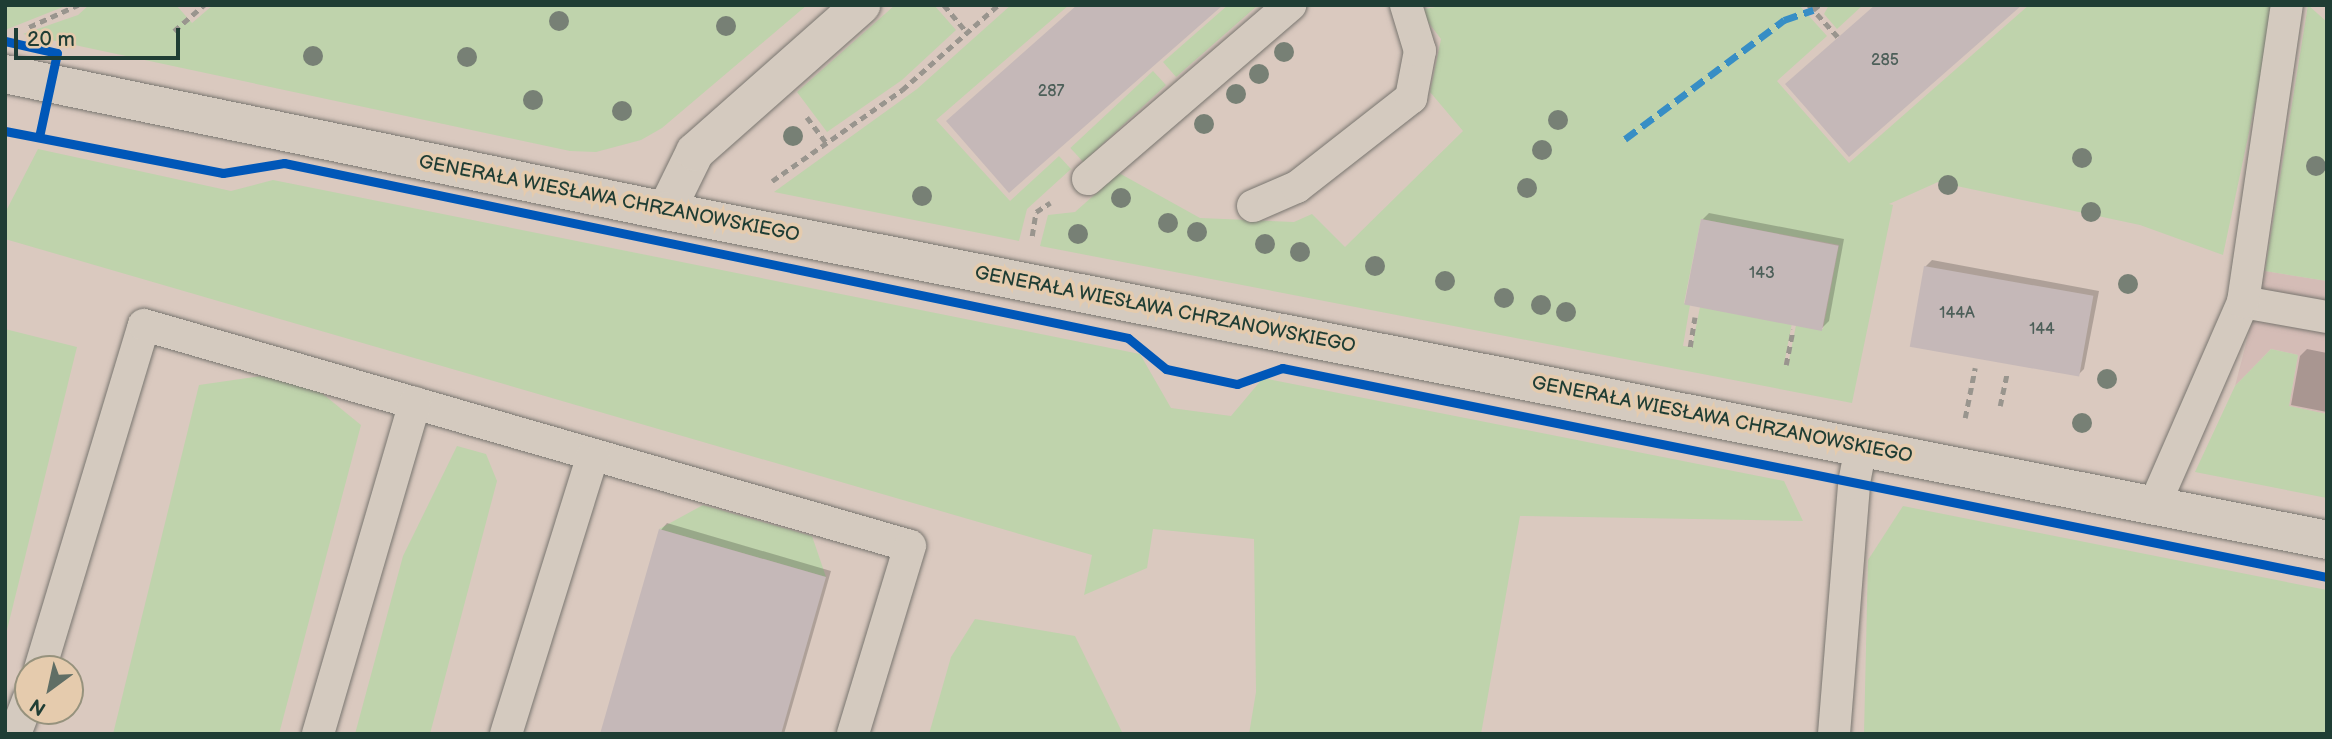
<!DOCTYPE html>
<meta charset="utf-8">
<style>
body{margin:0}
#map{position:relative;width:2332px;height:739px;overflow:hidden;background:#dac9bf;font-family:"Balsamiq Sans",sans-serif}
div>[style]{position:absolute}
.built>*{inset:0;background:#d4bcb6}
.green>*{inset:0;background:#bfd3ac;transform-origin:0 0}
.shadow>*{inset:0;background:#0003}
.building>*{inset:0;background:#c5b8b8;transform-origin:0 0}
.path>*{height:4.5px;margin-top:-2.25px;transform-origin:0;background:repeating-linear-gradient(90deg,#99958e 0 7px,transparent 0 12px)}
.roads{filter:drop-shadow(0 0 2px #797670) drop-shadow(0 0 2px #797670)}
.service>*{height:32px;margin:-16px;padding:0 16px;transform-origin:16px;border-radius:16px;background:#d4cabf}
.minor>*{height:38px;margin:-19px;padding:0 19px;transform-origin:19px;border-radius:19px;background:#d4cabf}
.tertiary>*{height:38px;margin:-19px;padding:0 19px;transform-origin:19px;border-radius:19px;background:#d4cabf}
.quiet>*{height:7px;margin-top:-3.5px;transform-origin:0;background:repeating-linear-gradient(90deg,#378ec5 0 14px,transparent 0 21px)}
.cycleway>*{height:9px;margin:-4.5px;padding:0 4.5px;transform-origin:4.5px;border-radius:4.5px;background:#0057b8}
.trees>*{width:20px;height:20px;margin:-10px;border-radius:50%;background:#778075}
span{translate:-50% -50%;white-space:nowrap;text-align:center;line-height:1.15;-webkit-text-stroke:7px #e5cbad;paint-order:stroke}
.number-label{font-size:16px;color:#4d5f59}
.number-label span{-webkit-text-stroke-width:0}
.street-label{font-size:19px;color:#1f3d34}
.frame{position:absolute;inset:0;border:7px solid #1f3d34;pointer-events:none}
.north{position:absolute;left:14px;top:655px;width:70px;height:70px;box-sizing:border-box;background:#e5cbad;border:2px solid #96927d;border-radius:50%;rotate:213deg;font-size:19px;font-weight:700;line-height:28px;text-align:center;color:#1f3d34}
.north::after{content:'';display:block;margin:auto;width:24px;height:32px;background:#606e65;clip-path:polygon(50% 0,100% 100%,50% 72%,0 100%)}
.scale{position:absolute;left:14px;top:28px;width:166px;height:32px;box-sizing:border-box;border:4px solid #1f3d34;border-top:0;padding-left:9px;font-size:21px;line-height:24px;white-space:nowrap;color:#1f3d34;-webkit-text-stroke:5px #e5cbad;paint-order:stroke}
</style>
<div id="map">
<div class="built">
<div style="clip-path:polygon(2265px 271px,2327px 281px,2327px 414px,2289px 406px,2298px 355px,2271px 349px,2235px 386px)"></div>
</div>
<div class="green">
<div style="clip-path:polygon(5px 5px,42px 6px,68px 5px,5px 30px)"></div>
<div style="clip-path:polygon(89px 5px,176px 5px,192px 23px,213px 5px,807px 5px,662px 128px,641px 140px,596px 152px,570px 151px,23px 34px,78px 15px)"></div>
<div style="clip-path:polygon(895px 5px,934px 5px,956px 30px,902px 80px,827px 132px,797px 92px)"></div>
<div style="clip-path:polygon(1011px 5px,1069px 5px,936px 120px,1010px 201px,1059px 156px,1071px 169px,1027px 209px,1019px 241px,774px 192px,917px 89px)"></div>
<div style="clip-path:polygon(1228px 5px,1258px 5px,1176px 77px,1163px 62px)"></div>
<div style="clip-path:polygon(evenodd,1447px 5px,1799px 5px,1827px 36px,1777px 81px,1849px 163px,2029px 5px,2276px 5px,2223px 255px,2140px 225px,1938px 182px,1889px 204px,1893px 205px,1852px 403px,1040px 246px,1048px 215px,1075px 212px,1119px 173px,1200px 218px,1294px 222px,1312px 214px,1345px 247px,1463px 131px,1430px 92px,1441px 39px,1419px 10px,1447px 5px,1701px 219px,1839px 245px,1823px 329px,1796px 325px,1788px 365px,1784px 364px,1792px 323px,1700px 307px,1692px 347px,1683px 346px,1690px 305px,1684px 303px,1701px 219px)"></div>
<div style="clip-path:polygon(1829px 5px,1863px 5px,1837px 29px,1824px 14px)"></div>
<div style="clip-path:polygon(2308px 5px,2327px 22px,2327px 281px,2265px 271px)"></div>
<div style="left:1153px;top:71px;width:19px;height:113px;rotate:47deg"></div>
<div style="clip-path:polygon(38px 149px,231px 191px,273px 180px,1140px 354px,1171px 408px,1231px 416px,1263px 378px,1784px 481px,1803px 521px,1520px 516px,1481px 734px,1249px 734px,1256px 692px,1254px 539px,1153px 529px,1147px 568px,1084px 595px,1092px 555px,5px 239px,5px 213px)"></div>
<div style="clip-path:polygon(5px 329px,77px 347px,5px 638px)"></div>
<div style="clip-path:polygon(2271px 349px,2298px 355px,2289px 406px,2327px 414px,2327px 498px,2195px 472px,2235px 386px)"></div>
<div style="clip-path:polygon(261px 376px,318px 390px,361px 425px,279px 734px,113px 734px,199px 385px)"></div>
<div style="clip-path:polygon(457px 446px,486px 454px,497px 481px,430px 734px,355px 734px,403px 556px)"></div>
<div style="clip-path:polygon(703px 505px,812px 536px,826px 577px,659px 529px)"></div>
<div style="clip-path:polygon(1903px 506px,2327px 590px,2327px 734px,1864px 734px,1868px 560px)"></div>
<div style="clip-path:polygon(975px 619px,1075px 636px,1123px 734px,929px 734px,951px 657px)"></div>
</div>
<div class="shadow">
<div style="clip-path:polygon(1709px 213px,1844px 239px,1829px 321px,1822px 328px,1702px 220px)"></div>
<div style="clip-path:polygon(1932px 260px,2099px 291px,2084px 369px,2077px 376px,1925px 267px)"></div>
<div style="clip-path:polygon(2307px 349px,2327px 353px,2327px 412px,2291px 405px,2300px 356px)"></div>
<div style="clip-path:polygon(667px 523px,831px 571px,784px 734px,602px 734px,661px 530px)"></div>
</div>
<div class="building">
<div style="clip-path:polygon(1077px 5px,1223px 5px,1009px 193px,946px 121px)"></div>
<div style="clip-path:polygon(1875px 5px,2022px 5px,1849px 157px,1785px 84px)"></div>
<div style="left:1701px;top:219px;width:140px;height:87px;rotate:11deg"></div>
<div style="left:1924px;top:266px;width:172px;height:82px;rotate:10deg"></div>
<div style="clip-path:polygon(659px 529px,826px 577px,781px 734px,600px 734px)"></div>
</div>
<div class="path">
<div style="left:944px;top:5px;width:35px;rotate:50deg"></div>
<div style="left:1809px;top:5px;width:43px;rotate:47.8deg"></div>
<div style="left:1813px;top:10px;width:8px;rotate:-40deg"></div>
<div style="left:29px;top:27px;width:54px;rotate:-24.2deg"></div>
<div style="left:174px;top:31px;width:40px;rotate:-41deg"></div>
<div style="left:807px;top:117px;width:31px;rotate:53deg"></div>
<div style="left:772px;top:181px;width:159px;rotate:-35deg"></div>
<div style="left:902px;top:90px;width:128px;rotate:-41.5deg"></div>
<div style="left:1032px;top:236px;width:24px;rotate:-81deg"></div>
<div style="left:1036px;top:212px;width:17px;rotate:-33deg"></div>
<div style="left:1690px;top:347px;width:30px;rotate:-81deg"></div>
<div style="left:1786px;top:365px;width:36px;rotate:-79deg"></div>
<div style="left:2000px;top:406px;width:34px;rotate:-78deg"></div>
<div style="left:1965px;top:418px;width:51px;rotate:-78.7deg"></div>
</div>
<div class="roads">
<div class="service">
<div style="left:1088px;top:179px;width:267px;rotate:-40.7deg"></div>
<div style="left:1253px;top:206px;width:48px;rotate:-23.4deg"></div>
<div style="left:1297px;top:187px;width:145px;rotate:-38deg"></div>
<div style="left:1411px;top:98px;width:48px;rotate:-79.2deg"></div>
<div style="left:1420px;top:51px;width:48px;rotate:-106.9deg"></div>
<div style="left:2243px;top:302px;width:85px;rotate:10.1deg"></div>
<div style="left:2154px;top:506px;width:223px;rotate:-66.4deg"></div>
<div style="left:2243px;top:302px;width:300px;rotate:-81.6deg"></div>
<div style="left:40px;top:669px;width:359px;rotate:-73.2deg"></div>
<div style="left:144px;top:325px;width:797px;rotate:16.09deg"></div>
<div style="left:910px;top:546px;width:196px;rotate:106.9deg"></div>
<div style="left:15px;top:734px;width:36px;rotate:-69deg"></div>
<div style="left:318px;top:734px;width:345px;rotate:-73.7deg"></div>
<div style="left:506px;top:734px;width:292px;rotate:-72.7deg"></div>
<div style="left:1834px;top:734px;width:252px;rotate:-85.4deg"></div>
<div style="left:1854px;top:483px;width:36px;rotate:-79deg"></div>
</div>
<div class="minor">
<div style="left:666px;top:211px;width:66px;rotate:-63.8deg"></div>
<div style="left:695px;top:152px;width:222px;rotate:-41.5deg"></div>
</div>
<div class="tertiary">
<div style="left:5px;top:74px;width:675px;rotate:11.71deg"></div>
<div style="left:666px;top:211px;width:1693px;rotate:11.2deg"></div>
</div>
</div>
<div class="quiet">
<div style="left:1625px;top:139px;width:199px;rotate:-36.8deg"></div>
<div style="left:1784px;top:20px;width:31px;rotate:-19deg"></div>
</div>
<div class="cycleway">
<div style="left:5px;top:41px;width:53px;rotate:13deg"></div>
<div style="left:57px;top:53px;width:86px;rotate:102.1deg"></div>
<div style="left:5px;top:131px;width:222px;rotate:10.9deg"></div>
<div style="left:223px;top:173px;width:62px;rotate:-9.3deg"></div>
<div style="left:284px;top:163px;width:862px;rotate:11.71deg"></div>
<div style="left:1128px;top:338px;width:49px;rotate:39.2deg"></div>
<div style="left:1166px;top:369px;width:73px;rotate:11.9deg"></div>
<div style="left:1237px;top:384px;width:48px;rotate:-19.6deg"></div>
<div style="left:1282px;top:368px;width:1066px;rotate:11.31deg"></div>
</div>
<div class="trees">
<div style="left:559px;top:21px"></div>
<div style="left:726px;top:26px"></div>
<div style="left:1284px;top:52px"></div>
<div style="left:313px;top:56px"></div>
<div style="left:467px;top:57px"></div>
<div style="left:1259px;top:74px"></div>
<div style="left:1236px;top:94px"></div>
<div style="left:533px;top:100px"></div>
<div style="left:622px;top:111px"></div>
<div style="left:1558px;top:120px"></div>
<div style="left:1204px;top:124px"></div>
<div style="left:793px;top:136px"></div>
<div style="left:1542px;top:150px"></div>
<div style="left:2082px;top:158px"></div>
<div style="left:2316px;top:166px"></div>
<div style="left:1948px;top:185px"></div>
<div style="left:1527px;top:188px"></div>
<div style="left:922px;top:196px"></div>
<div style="left:1121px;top:198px"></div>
<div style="left:2091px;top:212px"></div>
<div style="left:1168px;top:223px"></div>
<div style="left:1197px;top:232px"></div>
<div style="left:1078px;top:234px"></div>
<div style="left:1265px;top:244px"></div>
<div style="left:1300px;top:252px"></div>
<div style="left:1375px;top:266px"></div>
<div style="left:1445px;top:281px"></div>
<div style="left:2128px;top:284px"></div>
<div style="left:1504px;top:298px"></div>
<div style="left:1541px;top:305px"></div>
<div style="left:1566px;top:312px"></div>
<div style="left:2107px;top:379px"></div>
<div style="left:2082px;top:423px"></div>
</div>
<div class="number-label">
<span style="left:1885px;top:61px">285</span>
<span style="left:1051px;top:92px">287</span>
<span style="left:1762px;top:274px">143</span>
<span style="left:1957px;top:314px">144A</span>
<span style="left:2042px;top:330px">144</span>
</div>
<div class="street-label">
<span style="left:609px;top:199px;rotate:11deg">GENERAŁA WIESŁAWA CHRZANOWSKIEGO</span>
<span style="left:1165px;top:310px;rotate:11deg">GENERAŁA WIESŁAWA CHRZANOWSKIEGO</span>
<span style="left:1722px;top:420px;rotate:11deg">GENERAŁA WIESŁAWA CHRZANOWSKIEGO</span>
</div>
<div class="frame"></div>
<div class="north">N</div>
<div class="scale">20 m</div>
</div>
